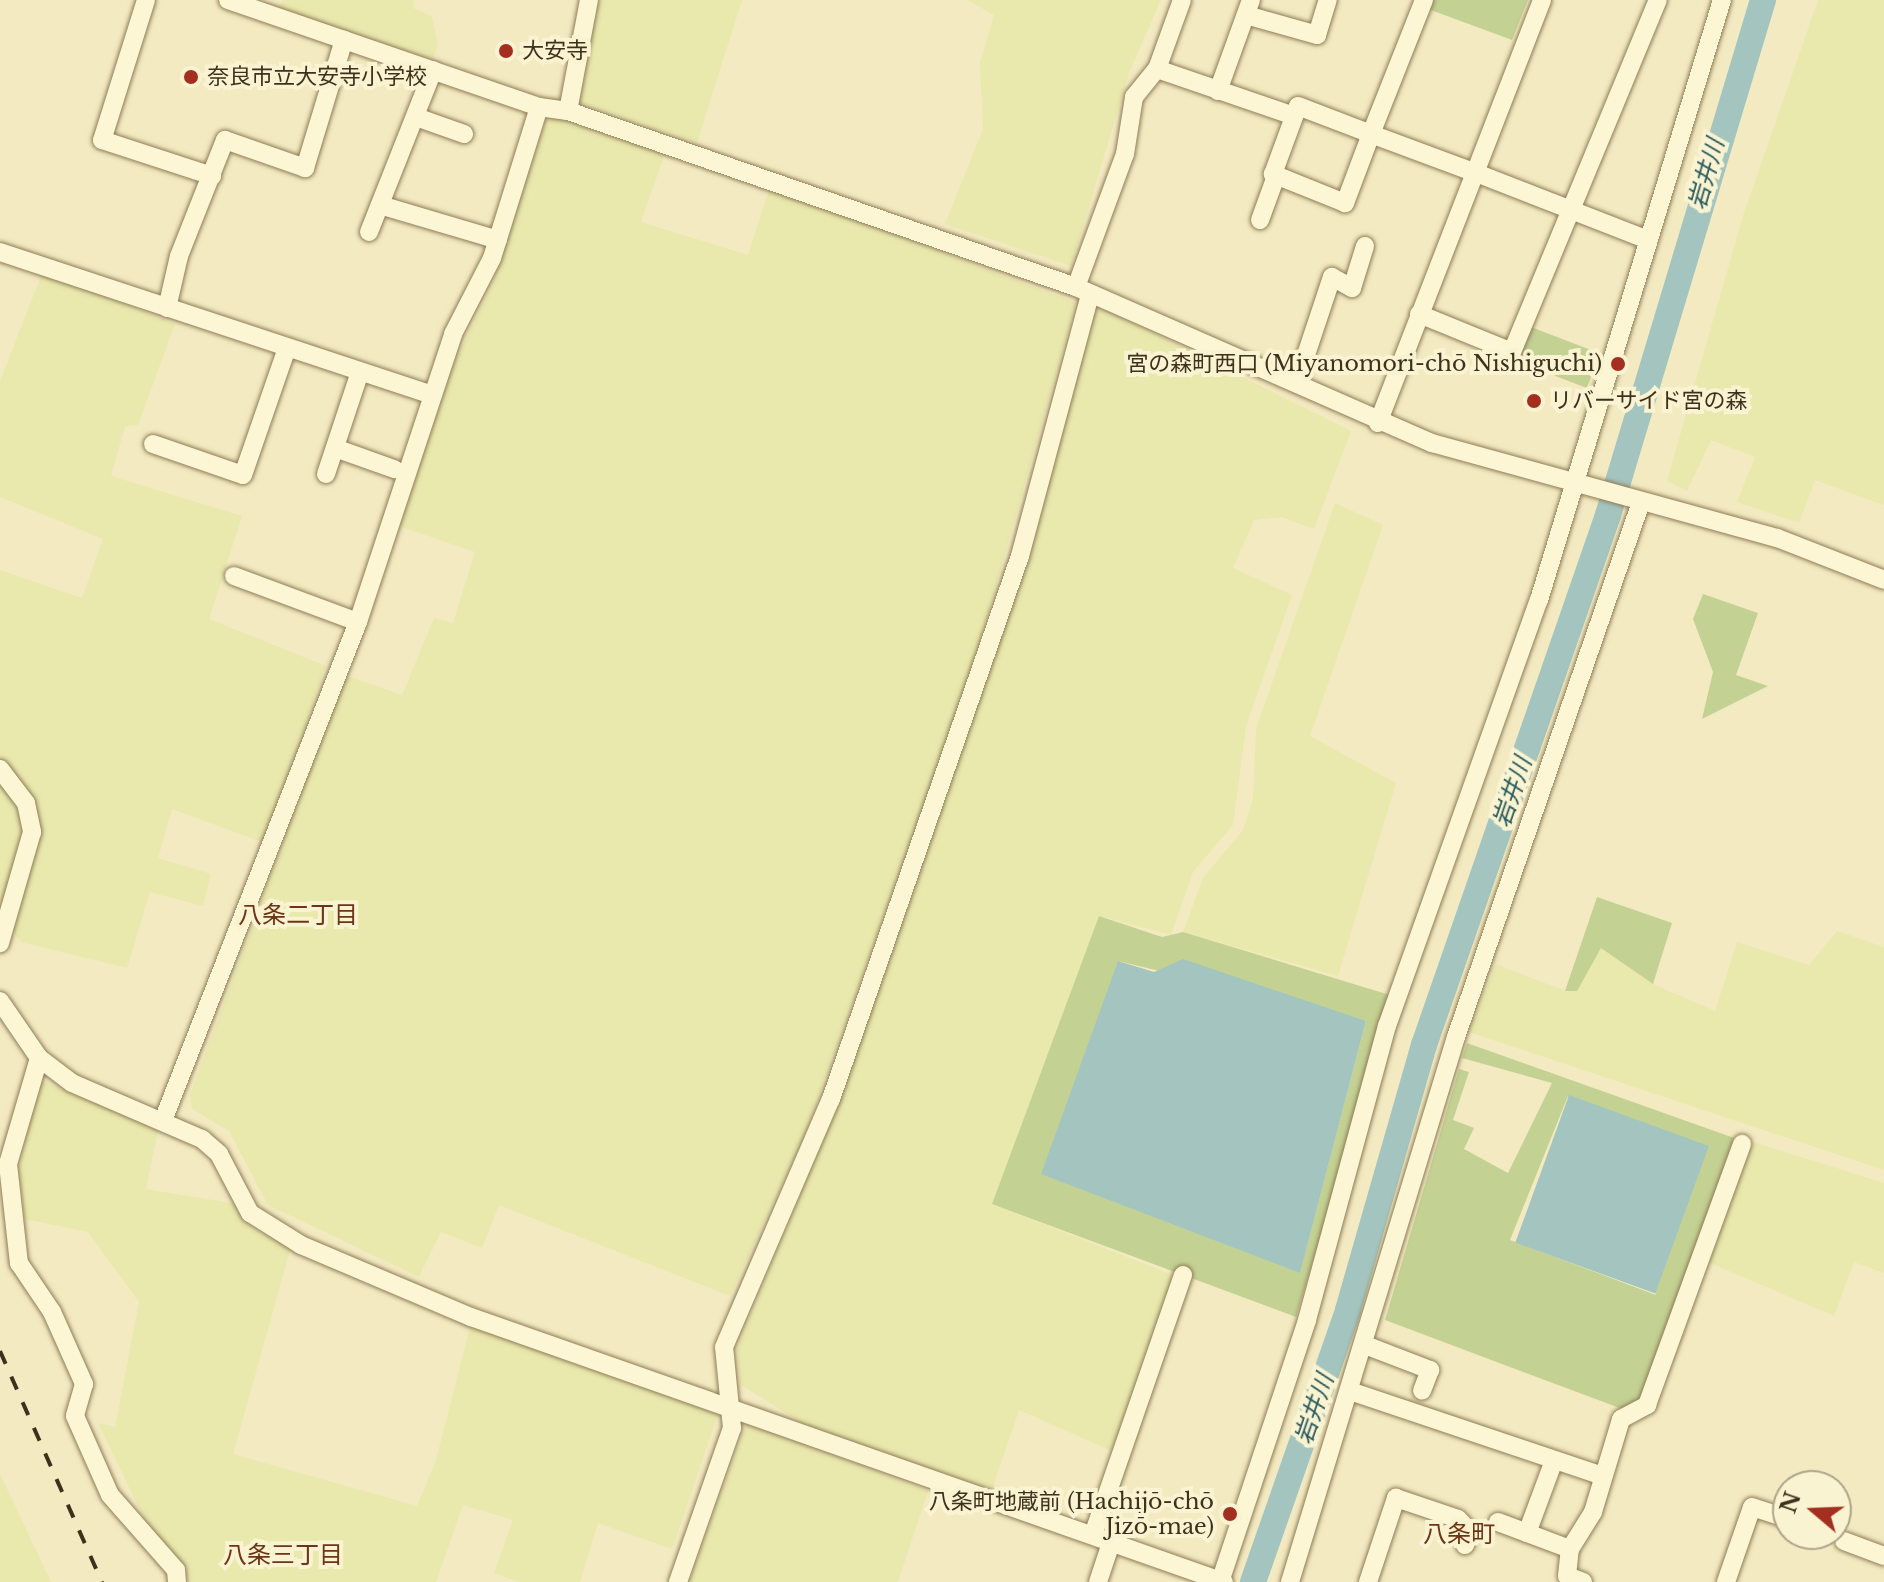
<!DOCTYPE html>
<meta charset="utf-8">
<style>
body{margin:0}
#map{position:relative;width:1884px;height:1582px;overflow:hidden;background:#f3eac1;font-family:"Libre Baskerville","Noto Sans JP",serif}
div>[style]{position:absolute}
.farmland>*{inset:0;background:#e9e8ad}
.green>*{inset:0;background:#c3d293;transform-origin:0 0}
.water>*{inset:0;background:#a4c5bf;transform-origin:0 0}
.river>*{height:26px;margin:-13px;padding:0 13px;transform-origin:13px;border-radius:13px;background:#a4c5bf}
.roads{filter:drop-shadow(0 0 2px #8f7c56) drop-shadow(0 0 2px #8f7c56)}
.minor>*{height:18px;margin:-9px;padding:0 9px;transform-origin:9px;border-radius:9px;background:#fcf6d5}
.rail>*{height:4px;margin-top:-2px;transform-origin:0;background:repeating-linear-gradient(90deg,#3d301c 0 14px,transparent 0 28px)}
.dots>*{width:22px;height:22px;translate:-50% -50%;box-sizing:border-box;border:4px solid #f9f3d1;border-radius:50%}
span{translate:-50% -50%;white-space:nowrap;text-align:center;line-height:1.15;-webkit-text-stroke:8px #f9f3d1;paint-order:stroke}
.poi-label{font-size:22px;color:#3d301c}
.left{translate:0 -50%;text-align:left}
.right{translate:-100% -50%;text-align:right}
.water-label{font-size:24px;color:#2a5b5e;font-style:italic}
.neighbourhood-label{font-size:24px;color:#6e3416}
.north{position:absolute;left:1772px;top:1470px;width:80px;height:80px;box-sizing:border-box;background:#f9f3d1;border:2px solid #aea589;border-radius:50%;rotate:289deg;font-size:22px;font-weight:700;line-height:32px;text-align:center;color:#3d301c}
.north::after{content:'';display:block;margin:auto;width:28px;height:36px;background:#a52f1f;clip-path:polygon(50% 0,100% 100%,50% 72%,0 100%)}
</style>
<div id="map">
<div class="farmland">
<div style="clip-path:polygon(283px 0,414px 0,413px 8px,432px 16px,438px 45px,431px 63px,278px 7px)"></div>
<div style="clip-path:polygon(598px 0,742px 0,697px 143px,580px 103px)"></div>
<div style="clip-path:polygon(967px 0,1161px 0,1130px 70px,1071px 266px,945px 224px,983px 129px,980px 63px,994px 15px)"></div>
<div style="clip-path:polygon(1818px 0,1884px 0,1884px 505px,1815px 480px,1799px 523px,1737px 502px,1755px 457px,1711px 440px,1687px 491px,1667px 481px,1743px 216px)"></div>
<div style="clip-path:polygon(561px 118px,665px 153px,641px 222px,748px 255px,770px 187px,1076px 303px,973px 667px,805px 1135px,730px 1296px,499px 1205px,482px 1248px,441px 1232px,419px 1277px,268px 1205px,229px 1131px,192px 1109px,190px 1095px,345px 675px,402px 695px,434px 618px,453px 623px,475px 552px,399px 526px,442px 388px,494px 280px,545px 121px)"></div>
<div style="clip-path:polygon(43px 271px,175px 324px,138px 425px,125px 426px,111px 476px,242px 516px,209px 619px,326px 666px,265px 843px,172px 809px,158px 858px,211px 874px,203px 906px,150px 892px,127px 968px,21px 942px,0 916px,0 570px,82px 598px,103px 539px,0 497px,0 381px)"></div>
<div style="clip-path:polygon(1104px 308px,1351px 431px,1314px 529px,1282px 517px,1254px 520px,1233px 568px,1292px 595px,1246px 726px,1233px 825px,1193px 872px,1171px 935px,1099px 916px,993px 1204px,1175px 1276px,1112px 1451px,1019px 1410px,990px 1495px,808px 1427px,740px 1384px,737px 1348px,837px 1106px,931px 843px,1026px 562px,1092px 316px)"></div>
<div style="clip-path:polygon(1335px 503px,1383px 525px,1310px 736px,1396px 783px,1338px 976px,1183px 932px,1203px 878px,1243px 830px,1253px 799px,1256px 729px)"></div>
<div style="clip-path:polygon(1837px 931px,1884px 947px,1884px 1170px,1469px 1032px,1496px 964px,1568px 992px,1601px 947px,1653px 984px,1715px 1011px,1737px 942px,1809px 965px)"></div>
<div style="clip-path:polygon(39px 1080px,159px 1126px,146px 1189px,237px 1204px,257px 1231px,291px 1247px,233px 1454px,417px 1506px,436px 1460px,471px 1323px,720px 1409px,672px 1549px,598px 1523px,580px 1582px,519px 1582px,494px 1573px,513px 1520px,463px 1505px,436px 1582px,189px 1582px,141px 1512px,98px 1423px,115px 1427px,139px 1302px,88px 1232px,25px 1219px,18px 1170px)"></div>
<div style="clip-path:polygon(1753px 1142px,1884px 1183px,1884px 1273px,1854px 1262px,1834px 1316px,1708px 1262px)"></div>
<div style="clip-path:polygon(747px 1422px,928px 1491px,898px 1582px,689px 1582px)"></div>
<div style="clip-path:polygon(0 1474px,51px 1582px,0 1582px)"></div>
</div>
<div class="green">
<div style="clip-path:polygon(1432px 0,1528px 0,1512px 40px,1428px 9px)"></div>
<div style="left:1531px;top:327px;width:74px;height:37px;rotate:21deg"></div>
<div style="clip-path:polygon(1703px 594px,1758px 613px,1736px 675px,1768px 686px,1702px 719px,1713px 672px,1693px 619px)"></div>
<div style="clip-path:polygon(1597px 897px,1672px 923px,1653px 984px,1601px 948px,1577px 991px,1565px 991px)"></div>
<div style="clip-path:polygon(evenodd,1099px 916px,1162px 937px,1183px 932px,1393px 996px,1296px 1317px,992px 1204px,1099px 916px,1118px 961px,1366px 1021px,1300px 1272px,1118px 961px)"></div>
<div style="clip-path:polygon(evenodd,1467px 1043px,1737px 1139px,1642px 1402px,1625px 1410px,1385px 1320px,1459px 1069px,1469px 1072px,1453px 1120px,1474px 1128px,1464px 1149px,1508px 1173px,1552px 1083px,1462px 1058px,1467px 1043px,1568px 1096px,1656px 1295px,1510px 1240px,1568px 1096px)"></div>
</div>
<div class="water">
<div style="clip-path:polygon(1183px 959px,1366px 1021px,1300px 1273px,1041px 1174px,1118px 961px,1154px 972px)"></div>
<div style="left:1569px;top:1095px;width:149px;height:157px;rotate:20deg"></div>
</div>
<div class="river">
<div style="left:1253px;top:1582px;width:288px;rotate:-70.7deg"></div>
<div style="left:1348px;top:1310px;width:276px;rotate:-74deg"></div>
<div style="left:1424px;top:1045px;width:561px;rotate:-70.85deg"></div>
<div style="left:1608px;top:515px;width:538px;rotate:-73.25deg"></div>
</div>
<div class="roads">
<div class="minor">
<div style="left:146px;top:0;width:147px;rotate:107.4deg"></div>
<div style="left:102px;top:140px;width:116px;rotate:18.1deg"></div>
<div style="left:228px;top:0;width:329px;rotate:19deg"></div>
<div style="left:1424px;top:0;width:144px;rotate:111.6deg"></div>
<div style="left:1371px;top:134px;width:74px;rotate:110.6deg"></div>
<div style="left:1345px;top:203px;width:78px;rotate:-158.1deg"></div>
<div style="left:1273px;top:174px;width:72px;rotate:-69.8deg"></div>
<div style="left:1298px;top:106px;width:78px;rotate:21deg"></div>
<div style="left:1371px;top:134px;width:112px;rotate:20.4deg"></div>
<div style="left:1476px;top:173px;width:185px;rotate:21.3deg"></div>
<div style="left:1246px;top:15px;width:74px;rotate:15.7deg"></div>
<div style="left:1317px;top:35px;width:37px;rotate:-73deg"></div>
<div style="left:1157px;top:69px;width:145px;rotate:18.9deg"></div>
<div style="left:1218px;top:91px;width:97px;rotate:-70.1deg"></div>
<div style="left:568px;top:111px;width:538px;rotate:19.11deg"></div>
<div style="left:1076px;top:287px;width:389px;rotate:23.7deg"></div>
<div style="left:1432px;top:443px;width:358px;rotate:15.4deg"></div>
<div style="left:1777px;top:538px;width:115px;rotate:21.4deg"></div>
<div style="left:416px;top:117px;width:51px;rotate:19.5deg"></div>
<div style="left:380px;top:205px;width:123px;rotate:16.5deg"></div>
<div style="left:1260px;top:220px;width:47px;rotate:-70deg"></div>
<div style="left:369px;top:232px;width:174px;rotate:-68.4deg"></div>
<div style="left:0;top:252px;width:455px;rotate:18.3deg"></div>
<div style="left:1076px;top:287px;width:142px;rotate:-69.8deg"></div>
<div style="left:1125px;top:154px;width:58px;rotate:-81deg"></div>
<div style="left:1134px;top:97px;width:36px;rotate:-51deg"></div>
<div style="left:1157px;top:69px;width:73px;rotate:-70.1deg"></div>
<div style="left:167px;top:308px;width:53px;rotate:-77deg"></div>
<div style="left:179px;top:256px;width:125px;rotate:-68.4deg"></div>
<div style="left:225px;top:140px;width:85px;rotate:19.3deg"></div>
<div style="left:305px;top:168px;width:134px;rotate:-73.1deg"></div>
<div style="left:1419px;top:314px;width:100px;rotate:22.2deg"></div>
<div style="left:1512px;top:352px;width:381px;rotate:-67.5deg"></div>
<div style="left:1297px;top:382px;width:111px;rotate:-71.6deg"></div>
<div style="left:1332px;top:277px;width:23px;rotate:29deg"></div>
<div style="left:1352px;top:288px;width:44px;rotate:-72.8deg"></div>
<div style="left:1378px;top:423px;width:454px;rotate:-68.8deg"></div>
<div style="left:153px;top:444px;width:95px;rotate:19deg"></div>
<div style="left:243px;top:475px;width:134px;rotate:-70.9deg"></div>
<div style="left:335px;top:448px;width:63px;rotate:19.6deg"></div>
<div style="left:326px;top:474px;width:108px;rotate:-71.6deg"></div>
<div style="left:234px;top:576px;width:132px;rotate:20.4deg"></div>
<div style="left:0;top:769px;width:43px;rotate:52.6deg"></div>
<div style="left:26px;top:803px;width:30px;rotate:78deg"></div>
<div style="left:32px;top:832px;width:116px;rotate:106.1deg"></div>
<div style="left:0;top:1001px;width:69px;rotate:55.6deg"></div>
<div style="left:39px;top:1058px;width:41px;rotate:37.1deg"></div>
<div style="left:72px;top:1083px;width:142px;rotate:23.3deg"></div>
<div style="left:202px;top:1139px;width:23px;rotate:41deg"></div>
<div style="left:219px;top:1154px;width:67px;rotate:62.3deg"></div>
<div style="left:250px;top:1213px;width:60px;rotate:32.1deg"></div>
<div style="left:301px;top:1245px;width:185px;rotate:23deg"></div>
<div style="left:471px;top:1317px;width:798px;rotate:19.39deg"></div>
<div style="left:39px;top:1058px;width:110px;rotate:106.3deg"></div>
<div style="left:8px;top:1164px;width:100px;rotate:83.7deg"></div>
<div style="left:19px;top:1263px;width:59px;rotate:56deg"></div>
<div style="left:52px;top:1312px;width:79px;rotate:66deg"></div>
<div style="left:84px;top:1384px;width:33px;rotate:106deg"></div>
<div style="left:75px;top:1416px;width:86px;rotate:66.1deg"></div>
<div style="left:110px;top:1495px;width:100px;rotate:48.7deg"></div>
<div style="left:176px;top:1570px;width:12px;rotate:85deg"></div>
<div style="left:164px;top:1118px;width:533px;rotate:-68.64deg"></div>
<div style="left:358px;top:622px;width:303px;rotate:-71.7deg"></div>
<div style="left:453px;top:334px;width:85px;rotate:-62.8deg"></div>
<div style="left:492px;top:258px;width:158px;rotate:-72.7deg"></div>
<div style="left:539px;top:107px;width:29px;rotate:8deg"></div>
<div style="left:568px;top:111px;width:113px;rotate:-79.3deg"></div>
<div style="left:1365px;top:1345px;width:70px;rotate:21deg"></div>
<div style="left:1430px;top:1370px;width:22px;rotate:111deg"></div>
<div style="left:1350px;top:1391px;width:266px;rotate:18.6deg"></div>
<div style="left:1498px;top:1522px;width:77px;rotate:20.6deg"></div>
<div style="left:1094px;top:1532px;width:272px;rotate:-70.9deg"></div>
<div style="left:1527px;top:1533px;width:75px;rotate:-69.6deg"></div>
<div style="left:1844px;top:1541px;width:43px;rotate:20.6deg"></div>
<div style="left:678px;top:1582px;width:163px;rotate:-70.7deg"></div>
<div style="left:732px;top:1428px;width:81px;rotate:-95.6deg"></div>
<div style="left:724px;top:1347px;width:270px;rotate:-66.7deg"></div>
<div style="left:831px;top:1099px;width:575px;rotate:-70.81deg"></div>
<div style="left:1020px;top:556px;width:271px;rotate:-75deg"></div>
<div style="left:1098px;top:1582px;width:44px;rotate:-71.6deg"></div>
<div style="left:1220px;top:1582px;width:276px;rotate:-71.6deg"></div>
<div style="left:1307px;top:1320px;width:305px;rotate:-74.8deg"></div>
<div style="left:1387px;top:1026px;width:452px;rotate:-70.4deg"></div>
<div style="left:1539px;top:600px;width:627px;rotate:-73.04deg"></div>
<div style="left:1290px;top:1582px;width:570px;rotate:-73.06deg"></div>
<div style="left:1456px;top:1037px;width:563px;rotate:-70.92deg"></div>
<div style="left:1368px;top:1582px;width:89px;rotate:-71.6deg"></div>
<div style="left:1396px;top:1498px;width:65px;rotate:18.7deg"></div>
<div style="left:1458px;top:1519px;width:18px;rotate:47deg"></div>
<div style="left:1470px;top:1532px;width:14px;rotate:111deg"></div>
<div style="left:1583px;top:1582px;width:17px;rotate:-159deg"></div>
<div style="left:1567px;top:1576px;width:27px;rotate:-84deg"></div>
<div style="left:1570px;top:1549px;width:44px;rotate:-58.1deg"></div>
<div style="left:1593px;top:1512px;width:97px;rotate:-73.2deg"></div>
<div style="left:1621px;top:1419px;width:30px;rotate:-28deg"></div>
<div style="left:1647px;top:1405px;width:278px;rotate:-70deg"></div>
<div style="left:1726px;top:1582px;width:79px;rotate:-70.9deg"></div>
<div style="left:1752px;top:1507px;width:38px;rotate:18deg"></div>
</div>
</div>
<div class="rail">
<div style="left:0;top:1351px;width:253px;rotate:66.2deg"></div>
</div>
<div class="dots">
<div style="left:506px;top:51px;background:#a52f1f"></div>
<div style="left:191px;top:77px;background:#a52f1f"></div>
<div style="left:1618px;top:364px;background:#a52f1f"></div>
<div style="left:1534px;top:401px;background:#a52f1f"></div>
<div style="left:1230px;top:1514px;background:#a52f1f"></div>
</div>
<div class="poi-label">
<span class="left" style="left:522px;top:51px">大安寺</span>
<span class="left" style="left:207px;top:77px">奈良市立大安寺小学校</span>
<span class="right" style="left:1602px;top:364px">宮の森町西口 (Miyanomori-chō Nishiguchi)</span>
<span class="left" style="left:1550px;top:401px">リバーサイド宮の森</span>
<span class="right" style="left:1214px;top:1514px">八条町地蔵前 (Hachijō-chō<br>Jizō-mae)</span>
</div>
<div class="water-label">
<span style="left:1706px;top:174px;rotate:-74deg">岩井川</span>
<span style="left:1512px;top:792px;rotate:-71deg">岩井川</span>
<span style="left:1314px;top:1409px;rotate:-71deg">岩井川</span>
</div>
<div class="neighbourhood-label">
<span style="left:298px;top:915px">八条二丁目</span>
<span style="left:1459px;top:1534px">八条町</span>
<span style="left:283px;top:1555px">八条三丁目</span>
</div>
<div class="north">N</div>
</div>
